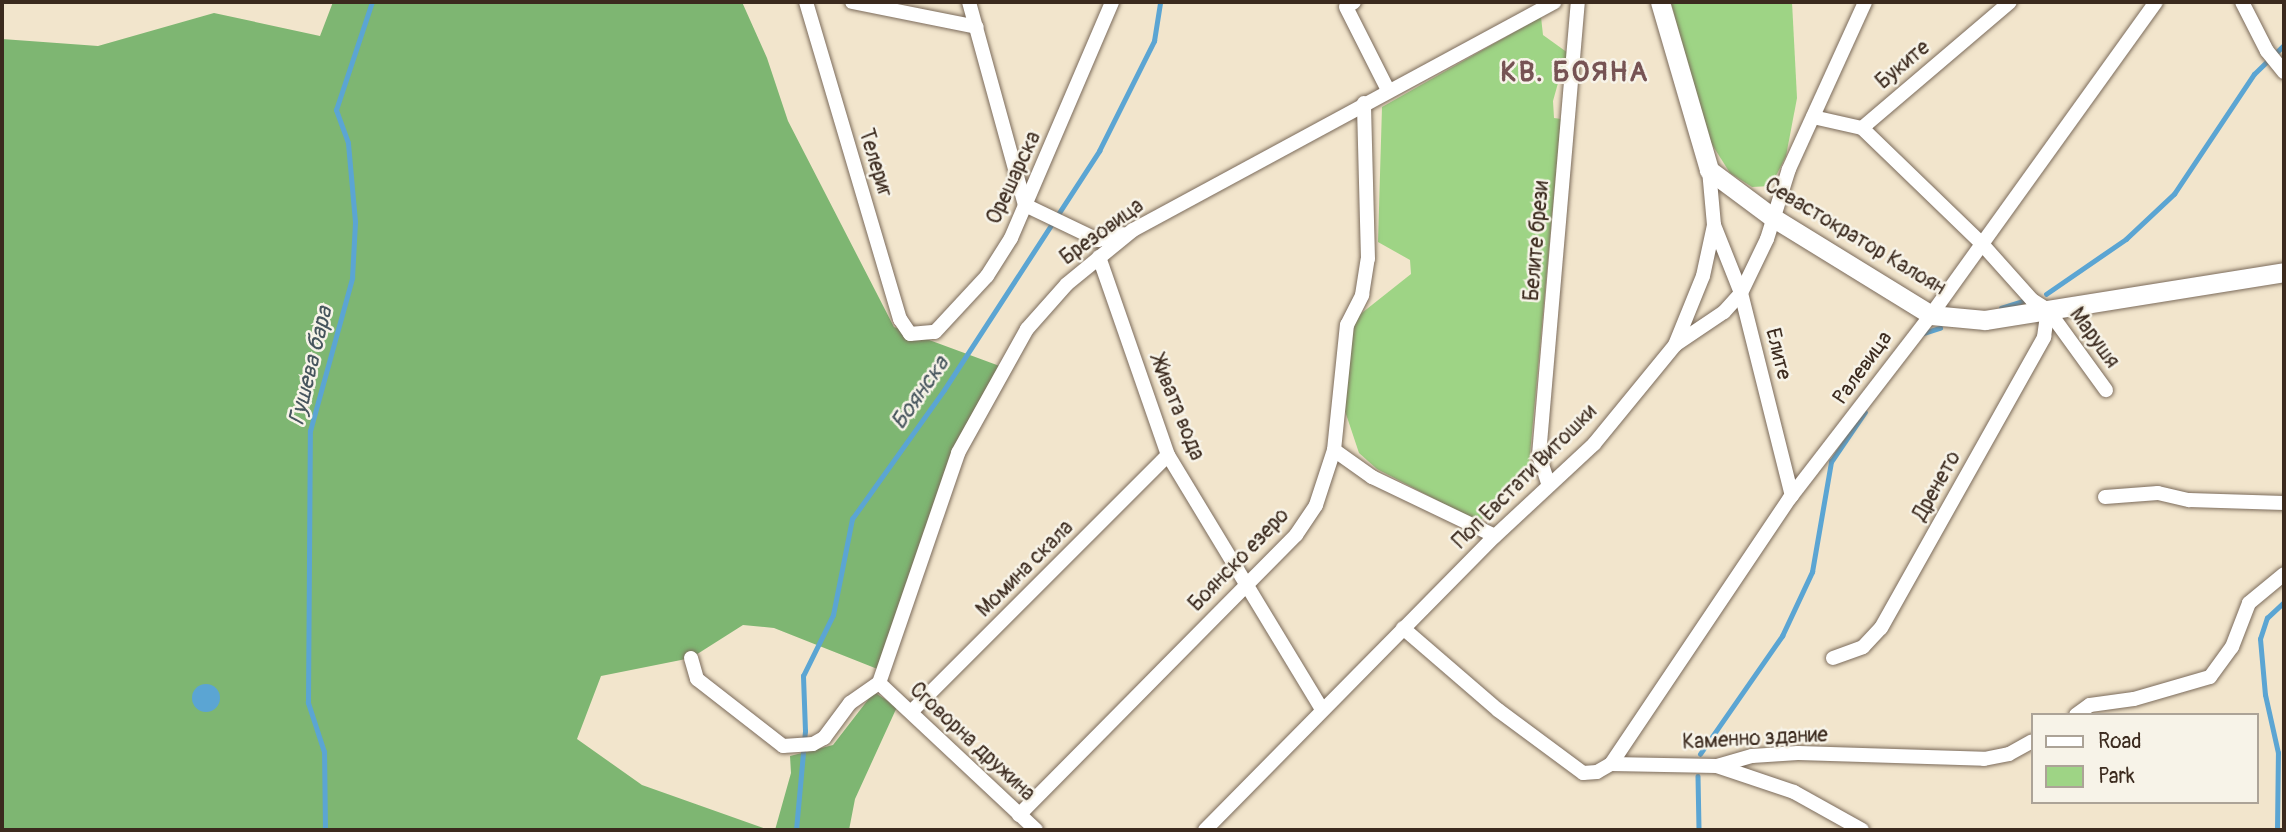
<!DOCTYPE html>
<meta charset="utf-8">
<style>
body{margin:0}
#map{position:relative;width:2286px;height:832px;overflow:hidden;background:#f2e5cc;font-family:Pangolin,sans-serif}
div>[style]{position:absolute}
.green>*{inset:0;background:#9ed485}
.forest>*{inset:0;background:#7eb672}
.water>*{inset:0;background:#5ba5d3}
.round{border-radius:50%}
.stream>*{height:4.5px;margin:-2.25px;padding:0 2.25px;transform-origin:2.25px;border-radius:2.25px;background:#5ba5d3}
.roads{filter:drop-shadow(0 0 2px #7b6b5b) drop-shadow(0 0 2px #7b6b5b)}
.minor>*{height:14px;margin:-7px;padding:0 7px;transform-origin:7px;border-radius:7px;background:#fff}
.major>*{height:19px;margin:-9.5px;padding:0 9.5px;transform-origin:9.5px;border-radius:9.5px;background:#fff}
span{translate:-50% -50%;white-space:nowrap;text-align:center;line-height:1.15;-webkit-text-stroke:5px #f7f3e8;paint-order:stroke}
.street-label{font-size:21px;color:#3b2a1e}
.water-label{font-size:23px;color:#46555d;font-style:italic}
.district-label{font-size:28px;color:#765354;font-weight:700;letter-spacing:2px}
.frame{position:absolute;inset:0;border:4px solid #3b2a1e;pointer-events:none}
.legend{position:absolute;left:2031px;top:713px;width:228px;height:91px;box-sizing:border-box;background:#f7f3e8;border:2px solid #aca397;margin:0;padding:9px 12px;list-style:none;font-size:21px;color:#3b2a1e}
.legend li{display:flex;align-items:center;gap:14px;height:35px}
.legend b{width:35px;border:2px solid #aca397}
</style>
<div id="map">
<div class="green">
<div style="clip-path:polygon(1671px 2px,1792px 2px,1797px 98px,1786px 156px,1771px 186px,1752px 187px,1730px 173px,1706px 135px)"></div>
<div style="clip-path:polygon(1541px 17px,1543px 35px,1568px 53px,1564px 82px,1558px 83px,1553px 101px,1554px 118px,1561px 119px,1529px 465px,1479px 522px,1377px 469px,1359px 453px,1345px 411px,1353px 320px,1411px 274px,1410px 260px,1378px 242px,1382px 107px)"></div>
</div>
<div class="forest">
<div style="clip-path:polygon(333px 2px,742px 2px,767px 58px,788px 121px,894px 327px,1005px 368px,958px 453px,880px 670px,774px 628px,743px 625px,691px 658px,601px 676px,577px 739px,642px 785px,769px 830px,2px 830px,2px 39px,98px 46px,214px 13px,320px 36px)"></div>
<div style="clip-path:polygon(874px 692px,897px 707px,855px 799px,849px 830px,775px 830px,791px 773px,790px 756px,833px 745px)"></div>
</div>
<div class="water">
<div class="round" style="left:192px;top:684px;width:28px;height:28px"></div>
</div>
<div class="stream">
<div style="left:2046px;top:294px;width:97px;rotate:-34.5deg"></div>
<div style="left:2126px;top:239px;width:66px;rotate:-43.2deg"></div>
<div style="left:2174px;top:194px;width:144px;rotate:-56.3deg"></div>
<div style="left:2254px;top:74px;width:42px;rotate:-44deg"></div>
<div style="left:2001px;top:308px;width:22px;rotate:-18deg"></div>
<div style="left:1921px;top:334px;width:20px;rotate:-18deg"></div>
<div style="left:1700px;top:754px;width:144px;rotate:-55.2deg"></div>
<div style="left:1782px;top:636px;width:71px;rotate:-64.9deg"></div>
<div style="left:1812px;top:572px;width:112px;rotate:-80.2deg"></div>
<div style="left:1831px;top:462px;width:60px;rotate:-55.8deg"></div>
<div style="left:1698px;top:776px;width:54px;rotate:88.9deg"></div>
<div style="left:325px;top:830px;width:78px;rotate:-90.7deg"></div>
<div style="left:324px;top:752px;width:52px;rotate:-108.1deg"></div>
<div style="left:308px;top:703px;width:272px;rotate:-89.6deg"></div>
<div style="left:310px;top:431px;width:159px;rotate:-74.6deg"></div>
<div style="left:352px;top:278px;width:56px;rotate:-86.9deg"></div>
<div style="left:355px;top:222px;width:79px;rotate:-95.1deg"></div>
<div style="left:348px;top:143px;width:35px;rotate:-110deg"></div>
<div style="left:336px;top:110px;width:114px;rotate:-71.6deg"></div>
<div style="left:796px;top:830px;width:99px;rotate:-84.8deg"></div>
<div style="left:805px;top:731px;width:55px;rotate:-92.1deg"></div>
<div style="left:803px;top:676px;width:68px;rotate:-63.8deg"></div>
<div style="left:833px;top:615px;width:98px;rotate:-78.8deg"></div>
<div style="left:852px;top:519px;width:158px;rotate:-54.5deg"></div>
<div style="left:944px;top:390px;width:285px;rotate:-57deg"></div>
<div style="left:1099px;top:151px;width:123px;rotate:-63.4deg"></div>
<div style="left:1154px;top:41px;width:39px;rotate:-81deg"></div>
<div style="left:2277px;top:830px;width:77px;rotate:-89.3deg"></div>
<div style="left:2278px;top:753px;width:59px;rotate:-102.6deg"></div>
<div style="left:2265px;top:695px;width:56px;rotate:-95.1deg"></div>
<div style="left:2260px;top:639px;width:22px;rotate:-72deg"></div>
<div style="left:2267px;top:618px;width:23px;rotate:-43deg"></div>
</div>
<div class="roads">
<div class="minor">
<div style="left:806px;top:2px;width:331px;rotate:73.5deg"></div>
<div style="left:900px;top:319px;width:18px;rotate:56deg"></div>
<div style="left:910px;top:334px;width:25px;rotate:-5deg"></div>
<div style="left:935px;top:332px;width:76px;rotate:-47.1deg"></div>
<div style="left:987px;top:276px;width:45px;rotate:-57.7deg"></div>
<div style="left:1011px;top:238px;width:257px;rotate:-66.8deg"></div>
<div style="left:852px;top:2px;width:127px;rotate:11.3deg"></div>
<div style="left:969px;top:2px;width:211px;rotate:74.6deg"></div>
<div style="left:1354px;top:2px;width:9px;rotate:148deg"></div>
<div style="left:1346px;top:7px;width:93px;rotate:63.2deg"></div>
<div style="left:2242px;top:2px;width:55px;rotate:63deg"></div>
<div style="left:2267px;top:51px;width:27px;rotate:51deg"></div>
<div style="left:1813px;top:117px;width:50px;rotate:12.7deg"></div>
<div style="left:1862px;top:128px;width:194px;rotate:-40.4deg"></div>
<div style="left:1862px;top:128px;width:167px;rotate:44deg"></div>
<div style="left:1982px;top:244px;width:75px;rotate:48.2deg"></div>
<div style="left:2032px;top:300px;width:19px;rotate:32deg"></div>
<div style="left:2048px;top:310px;width:99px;rotate:54.1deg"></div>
<div style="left:1025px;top:205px;width:81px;rotate:25.6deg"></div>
<div style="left:1098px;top:240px;width:26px;rotate:-13deg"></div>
<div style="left:1714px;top:225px;width:73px;rotate:68.3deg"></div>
<div style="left:1741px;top:293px;width:209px;rotate:75.9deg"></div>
<div style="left:1099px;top:257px;width:210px;rotate:70.8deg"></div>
<div style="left:1168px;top:455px;width:297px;rotate:58.8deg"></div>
<div style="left:1675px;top:345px;width:74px;rotate:-67.9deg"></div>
<div style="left:1703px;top:276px;width:52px;rotate:-77.8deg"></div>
<div style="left:1714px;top:225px;width:55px;rotate:-95.2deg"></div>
<div style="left:1334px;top:450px;width:47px;rotate:35.4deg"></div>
<div style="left:1372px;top:477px;width:136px;rotate:25.6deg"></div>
<div style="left:1548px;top:483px;width:29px;rotate:-108deg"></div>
<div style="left:1539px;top:455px;width:455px;rotate:-85.1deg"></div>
<div style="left:2105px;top:497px;width:53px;rotate:-4.3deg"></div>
<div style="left:2158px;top:493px;width:32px;rotate:13deg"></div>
<div style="left:2189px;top:500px;width:95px;rotate:1.8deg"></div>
<div style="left:1403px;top:628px;width:125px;rotate:40.8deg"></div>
<div style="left:1498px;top:710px;width:106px;rotate:36.5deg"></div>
<div style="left:1583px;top:773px;width:14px;rotate:-4deg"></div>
<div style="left:1597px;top:772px;width:16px;rotate:-30deg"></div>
<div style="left:1611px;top:764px;width:106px;rotate:1.1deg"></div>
<div style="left:1717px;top:766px;width:36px;rotate:-16deg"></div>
<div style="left:1752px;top:756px;width:46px;rotate:-3.7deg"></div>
<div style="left:1798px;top:753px;width:186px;rotate:1.8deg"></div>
<div style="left:1984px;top:759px;width:25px;rotate:-11deg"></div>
<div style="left:2009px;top:754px;width:26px;rotate:-29deg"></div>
<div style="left:691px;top:658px;width:22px;rotate:74deg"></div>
<div style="left:697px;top:679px;width:109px;rotate:37.9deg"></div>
<div style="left:783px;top:746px;width:30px;rotate:-4deg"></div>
<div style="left:813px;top:744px;width:13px;rotate:-29deg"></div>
<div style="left:824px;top:738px;width:44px;rotate:-53.4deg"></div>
<div style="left:850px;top:703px;width:35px;rotate:-35deg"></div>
<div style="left:1833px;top:658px;width:32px;rotate:-20deg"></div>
<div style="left:1863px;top:647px;width:26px;rotate:-47deg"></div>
<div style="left:1881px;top:628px;width:334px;rotate:-60.7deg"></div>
<div style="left:2044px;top:337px;width:27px;rotate:-82deg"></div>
<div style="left:879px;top:683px;width:243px;rotate:-71deg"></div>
<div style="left:958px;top:453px;width:142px;rotate:-60.9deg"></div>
<div style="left:1027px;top:329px;width:60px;rotate:-48.4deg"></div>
<div style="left:1067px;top:284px;width:85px;rotate:-39.3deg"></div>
<div style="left:1133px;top:230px;width:479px;rotate:-28.4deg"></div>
<div style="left:879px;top:683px;width:215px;rotate:43.1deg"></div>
<div style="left:911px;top:712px;width:363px;rotate:-45deg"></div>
<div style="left:2076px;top:715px;width:17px;rotate:-36deg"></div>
<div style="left:2090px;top:705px;width:44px;rotate:-7.8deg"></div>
<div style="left:2134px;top:699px;width:79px;rotate:-16.1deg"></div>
<div style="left:2210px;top:677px;width:37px;rotate:-54deg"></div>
<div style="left:2232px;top:647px;width:47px;rotate:-68.9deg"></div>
<div style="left:2249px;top:603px;width:45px;rotate:-39.6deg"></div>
<div style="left:1611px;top:764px;width:321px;rotate:-56.1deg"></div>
<div style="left:1790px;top:498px;width:231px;rotate:-52.4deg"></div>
<div style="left:1931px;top:315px;width:385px;rotate:-54.3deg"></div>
<div style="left:1717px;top:766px;width:81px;rotate:18.7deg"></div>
<div style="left:1794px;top:792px;width:78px;rotate:29.2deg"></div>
<div style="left:1019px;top:815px;width:394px;rotate:-45.3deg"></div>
<div style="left:1296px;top:535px;width:36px;rotate:-56deg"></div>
<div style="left:1316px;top:505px;width:58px;rotate:-71.9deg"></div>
<div style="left:1334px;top:450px;width:126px;rotate:-84.1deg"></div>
<div style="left:1347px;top:325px;width:34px;rotate:-63deg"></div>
<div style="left:1362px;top:295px;width:36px;rotate:-81deg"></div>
<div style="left:1368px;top:259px;width:156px;rotate:-91.5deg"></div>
<div style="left:1205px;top:830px;width:413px;rotate:-45.4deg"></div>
<div style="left:1495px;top:536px;width:135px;rotate:-42.9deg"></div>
<div style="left:1594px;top:444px;width:128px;rotate:-50.7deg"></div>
<div style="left:1675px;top:345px;width:59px;rotate:-34deg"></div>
<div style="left:1724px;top:312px;width:25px;rotate:-48deg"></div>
<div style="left:1741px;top:293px;width:60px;rotate:-64.3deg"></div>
<div style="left:1767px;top:239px;width:73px;rotate:-72.6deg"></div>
<div style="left:1789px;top:169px;width:183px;rotate:-65.5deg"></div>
</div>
<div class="major">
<div style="left:1660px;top:2px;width:175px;rotate:73.7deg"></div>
<div style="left:1709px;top:170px;width:79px;rotate:36.7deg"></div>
<div style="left:1772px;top:217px;width:187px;rotate:31.6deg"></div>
<div style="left:1931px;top:315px;width:54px;rotate:5.3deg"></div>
<div style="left:1985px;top:320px;width:303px;rotate:-9.1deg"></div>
</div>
</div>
<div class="street-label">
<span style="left:1903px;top:65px;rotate:-40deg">Буките</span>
<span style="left:875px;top:163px;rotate:73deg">Телериг</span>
<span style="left:1014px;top:178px;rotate:-65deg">Орешарска</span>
<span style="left:1102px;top:232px;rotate:-36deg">Брезовица</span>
<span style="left:1855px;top:237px;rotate:31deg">Севастократор Калоян</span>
<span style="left:1537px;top:241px;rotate:-85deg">Белите брези</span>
<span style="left:2094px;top:338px;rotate:54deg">Марушя</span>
<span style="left:1778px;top:354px;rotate:76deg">Елите</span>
<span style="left:1863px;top:368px;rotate:-54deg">Ралевица</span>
<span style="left:1177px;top:408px;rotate:68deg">Живата вода</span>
<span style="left:1525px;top:477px;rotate:-45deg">Поп Евстати Витошки</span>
<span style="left:1937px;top:486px;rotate:-61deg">Дренето</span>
<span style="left:1239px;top:560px;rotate:-46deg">Боянско езеро</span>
<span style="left:1025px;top:569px;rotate:-45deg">Момина скала</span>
<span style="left:1755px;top:739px;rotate:-3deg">Каменно здание</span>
<span style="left:972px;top:742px;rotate:43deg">Сговорна дружина</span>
</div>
<div class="water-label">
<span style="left:311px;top:366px;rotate:-76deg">Гушева бара</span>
<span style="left:920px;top:393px;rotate:-55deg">Боянска</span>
</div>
<div class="district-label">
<span style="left:1575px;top:73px">КВ. БОЯНА</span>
</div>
<div class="frame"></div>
<ul class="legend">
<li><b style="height:9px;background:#fff"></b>Road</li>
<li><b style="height:19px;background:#9ed485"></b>Park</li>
</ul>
</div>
